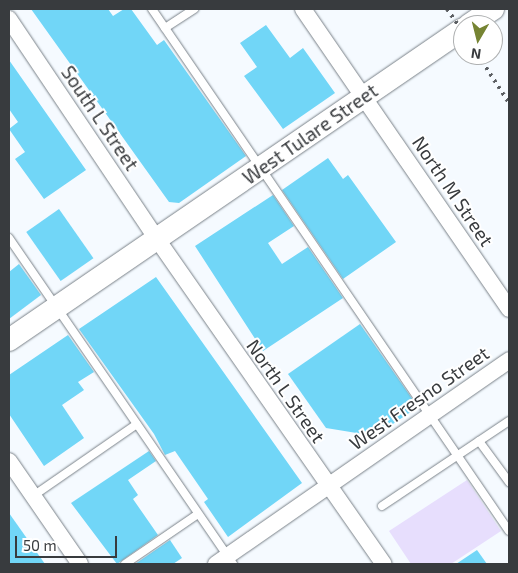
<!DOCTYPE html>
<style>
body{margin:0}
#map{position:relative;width:518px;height:573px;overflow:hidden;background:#f5faff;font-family:"Exo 2",sans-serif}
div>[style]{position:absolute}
.green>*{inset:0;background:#e7defd}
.building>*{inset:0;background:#71d6f7;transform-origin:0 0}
.roads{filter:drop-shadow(0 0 1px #7a8289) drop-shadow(0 0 1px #7a8289)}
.lane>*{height:8px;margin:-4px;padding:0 4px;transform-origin:4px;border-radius:4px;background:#fff}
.street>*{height:16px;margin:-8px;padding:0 8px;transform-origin:8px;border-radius:8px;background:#fff}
.secondary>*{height:22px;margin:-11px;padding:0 11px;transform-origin:11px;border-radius:11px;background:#fff}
.rail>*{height:4px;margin-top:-2px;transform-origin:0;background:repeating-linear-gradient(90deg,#5c5f63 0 2.5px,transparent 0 7.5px)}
span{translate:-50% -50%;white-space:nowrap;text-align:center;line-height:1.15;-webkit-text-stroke:4px #fff;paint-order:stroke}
.street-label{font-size:19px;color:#383b3e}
.frame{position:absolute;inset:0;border:10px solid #383b3e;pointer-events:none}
.north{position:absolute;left:453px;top:15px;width:50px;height:50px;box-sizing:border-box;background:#fff;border:1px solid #afb1b2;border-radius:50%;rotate:188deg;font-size:14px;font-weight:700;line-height:20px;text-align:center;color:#383b3e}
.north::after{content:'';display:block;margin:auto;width:18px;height:22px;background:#768433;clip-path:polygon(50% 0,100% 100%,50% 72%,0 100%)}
.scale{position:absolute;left:15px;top:536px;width:102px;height:22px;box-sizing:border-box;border:2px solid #383b3e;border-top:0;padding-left:6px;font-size:15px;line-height:18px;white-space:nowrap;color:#383b3e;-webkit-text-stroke:4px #fff;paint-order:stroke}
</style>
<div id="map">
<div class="green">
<div style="clip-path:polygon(467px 480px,501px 531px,451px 564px,411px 564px,389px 531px)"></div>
</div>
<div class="building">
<div style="clip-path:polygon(31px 9px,108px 9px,113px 16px,124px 9px,131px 9px,157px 45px,164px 40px,246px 156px,179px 203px,169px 202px)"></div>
<div style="clip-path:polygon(266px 25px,290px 58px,303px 48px,335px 93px,283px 129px,244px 76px,257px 67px,240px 43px)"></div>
<div style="clip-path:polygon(9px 60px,86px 170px,44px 199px,15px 159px,25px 152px,9px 129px,18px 122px,9px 109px)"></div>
<div style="clip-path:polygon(328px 158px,343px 179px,348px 175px,396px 242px,343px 279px,282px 190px)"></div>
<div style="clip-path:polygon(273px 195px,294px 226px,268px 243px,282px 264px,308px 247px,343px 298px,263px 351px,195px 246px)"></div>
<div style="left:59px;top:209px;width:60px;height:40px;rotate:55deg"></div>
<div style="clip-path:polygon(19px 264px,41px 295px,9px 319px,9px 272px)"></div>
<div style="clip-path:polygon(156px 277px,302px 483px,228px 537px,204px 502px,208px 499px,175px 451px,165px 455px,154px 434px,79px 329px)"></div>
<div style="clip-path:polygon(360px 324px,418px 407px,375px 436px,326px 428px,288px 374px)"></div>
<div style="clip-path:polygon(68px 335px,94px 372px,78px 382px,84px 390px,62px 405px,84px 438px,44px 466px,9px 414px,9px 375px)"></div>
<div style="clip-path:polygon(149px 451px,156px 461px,128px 480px,138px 495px,133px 499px,158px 535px,117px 564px,71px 503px)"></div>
<div style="clip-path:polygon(9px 513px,45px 564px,9px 564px)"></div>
<div style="clip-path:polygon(170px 540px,182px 558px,173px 564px,135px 564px)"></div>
<div style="clip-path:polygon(477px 550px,487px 564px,456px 564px)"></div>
</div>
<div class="roads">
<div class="lane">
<div style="left:152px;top:9px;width:632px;rotate:55.63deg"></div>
<div style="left:165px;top:28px;width:35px;rotate:-33deg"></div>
<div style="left:9px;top:238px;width:396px;rotate:55.5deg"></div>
<div style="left:479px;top:441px;width:51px;rotate:53.8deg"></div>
<div style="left:33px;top:496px;width:126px;rotate:-34.7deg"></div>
<div style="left:382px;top:506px;width:153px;rotate:-33.8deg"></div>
<div style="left:125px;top:564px;width:88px;rotate:-34.4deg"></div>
</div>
<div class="street">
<div style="left:303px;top:9px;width:364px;rotate:55.5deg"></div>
<div style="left:9px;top:19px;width:265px;rotate:56.1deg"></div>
<div style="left:157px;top:239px;width:396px;rotate:55.1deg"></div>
<div style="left:9px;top:461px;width:125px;rotate:55.4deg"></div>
<div style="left:216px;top:564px;width:357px;rotate:-34.8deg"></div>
</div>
<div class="secondary">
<div style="left:469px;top:25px;width:29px;rotate:-34deg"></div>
<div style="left:9px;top:340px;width:550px;rotate:-34.41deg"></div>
</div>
</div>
<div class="rail">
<div style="left:447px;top:9px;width:28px;rotate:55deg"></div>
<div style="left:478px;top:55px;width:57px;rotate:57.1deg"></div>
</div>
<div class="street-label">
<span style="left:100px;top:118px;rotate:56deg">South L Street</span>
<span style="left:310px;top:134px;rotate:-35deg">West Tulare Street</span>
<span style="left:453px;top:191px;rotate:56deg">North M Street</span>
<span style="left:286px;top:391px;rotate:55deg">North L Street</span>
<span style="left:419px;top:398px;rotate:-35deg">West Fresno Street</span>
</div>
<div class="frame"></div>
<div class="north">N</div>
<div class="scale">50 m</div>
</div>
